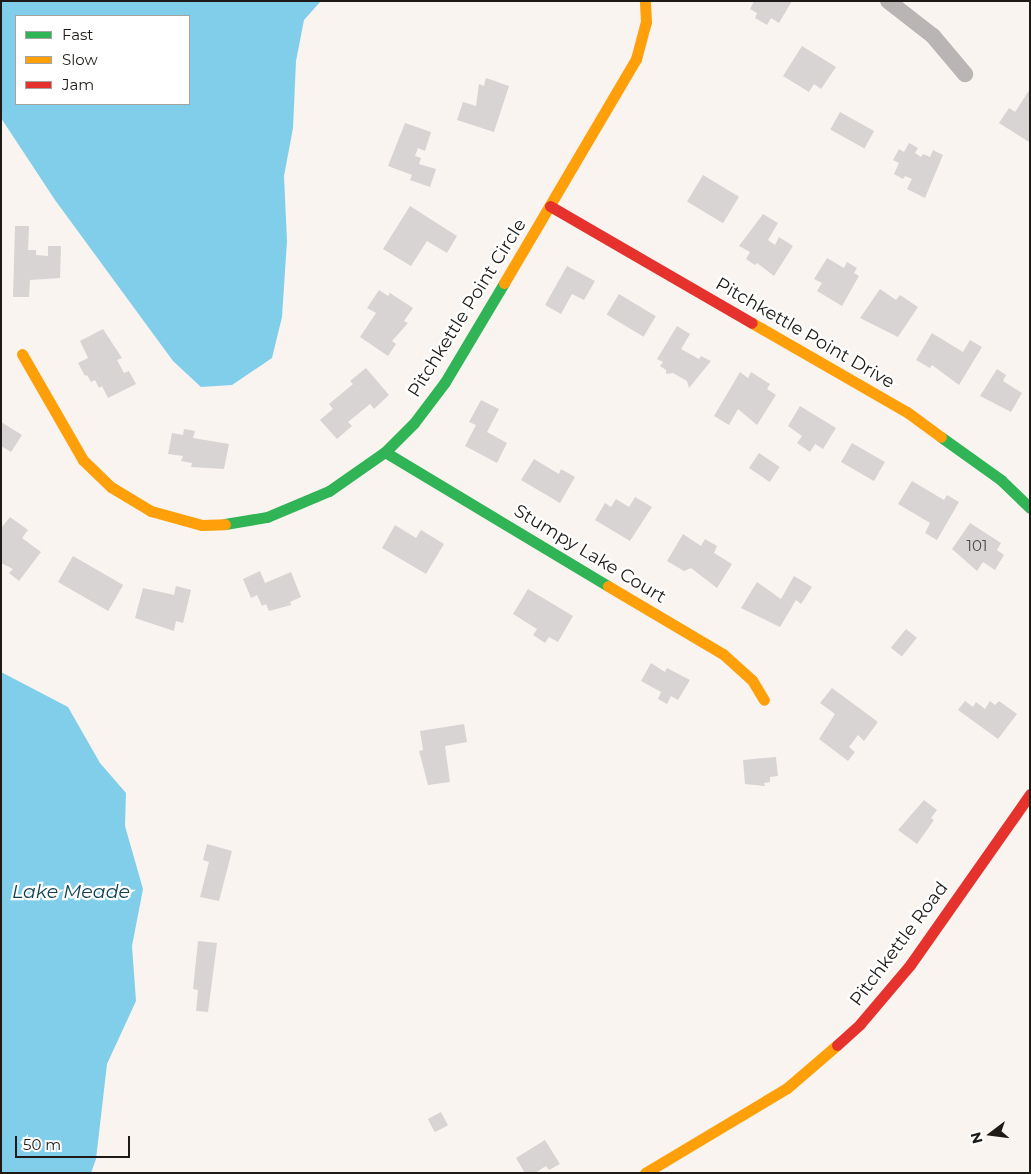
<!DOCTYPE html>
<style>
body{margin:0}
#map{position:relative;width:1031px;height:1174px;overflow:hidden;background:#f9f4f0;font-family:Montserrat,sans-serif}
div>[style]{position:absolute}
.water>*{inset:0;background:#80ceea}
.building>*{inset:0;background:#d8d4d3;transform-origin:0 0}
.street>*{height:16px;margin:-8px;padding:0 8px;transform-origin:8px;border-radius:8px;background:#b8b5b4}
.fast>*{height:11px;margin:-5.5px;padding:0 5.5px;transform-origin:5.5px;border-radius:5.5px;background:#30b455}
.slow>*{height:11px;margin:-5.5px;padding:0 5.5px;transform-origin:5.5px;border-radius:5.5px;background:#ff9f0a}
.jam>*{height:11px;margin:-5.5px;padding:0 5.5px;transform-origin:5.5px;border-radius:5.5px;background:#e5322d}
span{translate:-50% -50%;white-space:nowrap;text-align:center;line-height:1.15;-webkit-text-stroke:4.5px #fff;paint-order:stroke}
.number-label{font-size:15px;color:#4c4846}
.number-label span{-webkit-text-stroke-width:0}
.street-label{font-size:18px;color:#1d1a17}
.water-label{font-size:19px;color:#0e4051;font-style:italic}
.frame{position:absolute;inset:0;border:2px solid #1d1a17;pointer-events:none}
.legend{position:absolute;left:15px;top:15px;width:175px;height:90px;box-sizing:border-box;background:#fff;border:1px solid #a5a3a2;margin:0;padding:6px 9px;list-style:none;font-size:15px;color:#1d1a17}
.legend li{display:flex;align-items:center;gap:10px;height:25px}
.legend b{width:25px;border:1px solid #a5a3a2}
.north{position:absolute;left:966px;top:1109px;width:50px;height:50px;-webkit-text-stroke:4px #fff;paint-order:stroke;rotate:255deg;font-size:14px;font-weight:700;line-height:20px;text-align:center;color:#1d1a17}
.north::after{content:'';display:block;margin:auto;width:18px;height:22px;background:#1d1a17;clip-path:polygon(50% 0,100% 100%,50% 72%,0 100%)}
.scale{position:absolute;left:15px;top:1136px;width:115px;height:22px;box-sizing:border-box;border:2px solid #1d1a17;border-top:0;padding-left:6px;font-size:15px;line-height:18px;white-space:nowrap;color:#1d1a17;-webkit-text-stroke:4px #fff;paint-order:stroke}
</style>
<div id="map">
<div class="water">
<div style="clip-path:polygon(evenodd,1px 1px,321px 1px,304px 20px,296px 61px,293px 128px,284px 176px,287px 241px,282px 317px,272px 358px,232px 385px,201px 387px,173px 361px,55px 200px,1px 118px,1px 1px,16px 16px,189px 16px,189px 104px,16px 104px,16px 16px)"></div>
<div style="clip-path:polygon(1px 672px,68px 707px,100px 763px,126px 793px,125px 826px,143px 889px,132px 946px,136px 1001px,107px 1064px,96px 1159px,91px 1173px,1px 1173px)"></div>
</div>
<div class="building">
<div style="clip-path:polygon(754px 1px,792px 1px,779px 23px,771px 18px,767px 25px,755px 18px,757px 13px,750px 9px)"></div>
<div style="clip-path:polygon(802px 46px,836px 67px,821px 89px,814px 84px,809px 92px,783px 76px)"></div>
<div style="clip-path:polygon(486px 78px,509px 86px,494px 132px,457px 120px,463px 102px,476px 106px,479px 84px,484px 86px)"></div>
<div style="clip-path:polygon(1030px 89px,1030px 141px,1029px 142px,999px 123px,1009px 108px,1015px 112px)"></div>
<div style="left:840px;top:112px;width:39px;height:20px;rotate:29deg"></div>
<div style="clip-path:polygon(405px 123px,431px 132px,425px 151px,418px 148px,415px 156px,421px 158px,419px 164px,436px 169px,430px 187px,410px 180px,412px 175px,388px 166px)"></div>
<div style="clip-path:polygon(909px 143px,918px 148px,915px 153px,921px 157px,923px 154px,930px 157px,933px 150px,943px 155px,925px 198px,907px 189px,912px 179px,905px 176px,903px 179px,894px 174px,899px 163px,893px 160px,899px 149px,904px 152px)"></div>
<div style="left:703px;top:175px;width:42px;height:31px;rotate:31deg"></div>
<div style="clip-path:polygon(410px 206px,457px 236px,447px 253px,427px 241px,411px 266px,383px 249px)"></div>
<div style="clip-path:polygon(763px 214px,778px 223px,768px 240px,775px 245px,779px 237px,793px 246px,774px 276px,757px 263px,755px 265px,746px 259px,750px 252px,739px 246px)"></div>
<div style="clip-path:polygon(15px 226px,29px 226px,28px 250px,36px 250px,36px 255px,48px 256px,48px 246px,61px 246px,60px 278px,30px 280px,29px 297px,13px 297px)"></div>
<div style="clip-path:polygon(827px 258px,844px 268px,847px 262px,857px 268px,854px 273px,859px 276px,842px 306px,817px 291px,822px 283px,814px 279px)"></div>
<div style="clip-path:polygon(567px 266px,595px 281px,584px 300px,572px 294px,561px 314px,545px 305px)"></div>
<div style="clip-path:polygon(880px 289px,896px 300px,900px 295px,918px 307px,898px 337px,860px 318px)"></div>
<div style="clip-path:polygon(379px 290px,388px 296px,390px 293px,413px 308px,404px 321px,408px 323px,392px 341px,396px 344px,388px 356px,360px 337px,376px 313px,367px 308px)"></div>
<div style="left:619px;top:294px;width:43px;height:24px;rotate:31deg"></div>
<div style="clip-path:polygon(677px 326px,690px 334px,681px 349px,699px 359px,701px 356px,711px 361px,689px 388px,687px 381px,673px 373px,666px 374px,666px 370px,660px 366px,663px 362px,657px 359px)"></div>
<div style="clip-path:polygon(103px 329px,122px 358px,117px 360px,124px 373px,129px 371px,136px 384px,108px 398px,102px 386px,99px 388px,95px 380px,91px 382px,87px 375px,85px 376px,78px 363px,88px 358px,80px 341px)"></div>
<div style="clip-path:polygon(932px 333px,963px 352px,970px 340px,982px 347px,959px 385px,932px 365px,930px 368px,916px 360px)"></div>
<div style="clip-path:polygon(366px 368px,389px 395px,374px 409px,370px 404px,348px 422px,352px 426px,337px 439px,320px 420px,333px 409px,329px 404px,353px 384px,350px 381px)"></div>
<div style="clip-path:polygon(997px 369px,1006px 375px,1003px 381px,1022px 393px,1011px 412px,980px 396px)"></div>
<div style="clip-path:polygon(740px 372px,748px 378px,751px 372px,770px 384px,767px 389px,776px 395px,757px 425px,738px 409px,729px 425px,714px 416px)"></div>
<div style="clip-path:polygon(481px 400px,499px 409px,487px 432px,507px 443px,497px 463px,465px 446px,476px 425px,469px 422px)"></div>
<div style="clip-path:polygon(800px 406px,836px 428px,823px 449px,815px 444px,810px 452px,797px 443px,802px 436px,788px 426px)"></div>
<div style="clip-path:polygon(1px 422px,22px 435px,11px 452px,1px 446px)"></div>
<div style="clip-path:polygon(184px 429px,195px 431px,193px 438px,229px 444px,224px 469px,191px 467px,192px 463px,181px 461px,183px 456px,168px 454px,172px 433px,183px 435px)"></div>
<div style="left:852px;top:443px;width:38px;height:22px;rotate:30deg"></div>
<div style="left:759px;top:453px;width:25px;height:18px;rotate:34deg"></div>
<div style="clip-path:polygon(534px 459px,559px 474px,561px 469px,575px 477px,560px 503px,521px 480px)"></div>
<div style="clip-path:polygon(912px 481px,944px 500px,947px 495px,959px 502px,937px 540px,925px 533px,930px 523px,898px 504px)"></div>
<div style="clip-path:polygon(635px 497px,652px 507px,630px 541px,595px 520px,605px 503px,611px 507px,616px 499px,629px 507px)"></div>
<div style="clip-path:polygon(10px 517px,28px 530px,22px 538px,41px 552px,19px 581px,9px 573px,13px 569px,1px 563px,1px 528px)"></div>
<div style="clip-path:polygon(970px 523px,1001px 543px,997px 550px,1004px 555px,995px 570px,983px 562px,977px 571px,952px 549px)"></div>
<div style="clip-path:polygon(395px 525px,416px 538px,421px 530px,444px 544px,426px 574px,382px 548px)"></div>
<div style="clip-path:polygon(683px 534px,701px 546px,705px 539px,717px 546px,714px 553px,732px 564px,717px 588px,691px 568px,684px 571px,667px 561px)"></div>
<div style="left:73px;top:556px;width:58px;height:30px;rotate:30deg"></div>
<div style="clip-path:polygon(260px 571px,265px 583px,291px 572px,301px 597px,290px 602px,291px 605px,269px 611px,266px 604px,262px 606px,257px 595px,251px 598px,243px 579px)"></div>
<div style="clip-path:polygon(794px 576px,812px 587px,801px 604px,796px 600px,780px 627px,741px 608px,757px 582px,781px 599px)"></div>
<div style="clip-path:polygon(176px 586px,191px 590px,183px 623px,176px 621px,174px 631px,135px 618px,143px 588px,174px 595px)"></div>
<div style="clip-path:polygon(528px 589px,573px 616px,558px 642px,549px 637px,545px 643px,533px 635px,537px 629px,513px 614px)"></div>
<div style="left:906px;top:629px;width:14px;height:24px;rotate:39deg"></div>
<div style="clip-path:polygon(651px 663px,665px 672px,667px 668px,690px 680px,678px 700px,671px 696px,667px 704px,658px 699px,661px 692px,641px 681px)"></div>
<div style="clip-path:polygon(832px 688px,878px 722px,864px 741px,858px 735px,849px 747px,855px 752px,848px 761px,819px 739px,835px 714px,820px 703px)"></div>
<div style="clip-path:polygon(965px 701px,973px 707px,976px 702px,985px 709px,990px 701px,995px 705px,999px 701px,1017px 714px,998px 739px,958px 710px)"></div>
<div style="clip-path:polygon(464px 724px,467px 742px,445px 746px,450px 782px,428px 785px,419px 751px,423px 750px,420px 731px)"></div>
<div style="clip-path:polygon(776px 757px,778px 776px,770px 777px,770px 782px,764px 783px,765px 786px,745px 784px,743px 760px)"></div>
<div style="clip-path:polygon(924px 800px,937px 810px,931px 818px,934px 820px,917px 844px,898px 830px)"></div>
<div style="clip-path:polygon(207px 844px,232px 851px,219px 901px,200px 897px,209px 862px,203px 860px)"></div>
<div style="clip-path:polygon(198px 941px,217px 943px,208px 1012px,196px 1011px,198px 990px,193px 989px)"></div>
<div style="left:441px;top:1112px;width:15px;height:15px;rotate:62deg"></div>
<div style="clip-path:polygon(545px 1140px,560px 1164px,549px 1170px,546px 1166px,535px 1173px,525px 1173px,516px 1158px)"></div>
</div>
<div class="street">
<div style="left:888px;top:1px;width:57px;rotate:37.9deg"></div>
<div style="left:933px;top:36px;width:50px;rotate:49.9deg"></div>
</div>
<div class="fast">
<div style="left:941px;top:437px;width:74px;rotate:35.6deg"></div>
<div style="left:1001px;top:480px;width:40px;rotate:44deg"></div>
<div style="left:385px;top:452px;width:260px;rotate:31deg"></div>
<div style="left:225px;top:524px;width:43px;rotate:-9.5deg"></div>
<div style="left:267px;top:517px;width:67px;rotate:-22.8deg"></div>
<div style="left:329px;top:491px;width:68px;rotate:-34.9deg"></div>
<div style="left:385px;top:452px;width:41px;rotate:-45deg"></div>
<div style="left:414px;top:423px;width:51px;rotate:-52.9deg"></div>
<div style="left:445px;top:382px;width:115px;rotate:-59.2deg"></div>
</div>
<div class="slow">
<div style="left:504px;top:283px;width:260px;rotate:-59.5deg"></div>
<div style="left:636px;top:59px;width:38px;rotate:-75deg"></div>
<div style="left:646px;top:22px;width:21px;rotate:-93deg"></div>
<div style="left:752px;top:323px;width:179px;rotate:29.9deg"></div>
<div style="left:907px;top:412px;width:42px;rotate:36.3deg"></div>
<div style="left:22px;top:354px;width:122px;rotate:60.1deg"></div>
<div style="left:83px;top:460px;width:39px;rotate:44deg"></div>
<div style="left:111px;top:487px;width:47px;rotate:31deg"></div>
<div style="left:151px;top:511px;width:53px;rotate:15.4deg"></div>
<div style="left:202px;top:525px;width:23px;rotate:-2deg"></div>
<div style="left:608px;top:586px;width:134px;rotate:30.6deg"></div>
<div style="left:723px;top:654px;width:39px;rotate:42deg"></div>
<div style="left:752px;top:680px;width:23px;rotate:59deg"></div>
<div style="left:645px;top:1173px;width:165px;rotate:-30.9deg"></div>
<div style="left:787px;top:1088px;width:66px;rotate:-40.7deg"></div>
</div>
<div class="jam">
<div style="left:550px;top:206px;width:233px;rotate:30.1deg"></div>
<div style="left:837px;top:1045px;width:31px;rotate:-42deg"></div>
<div style="left:860px;top:1024px;width:77px;rotate:-49.7deg"></div>
<div style="left:910px;top:965px;width:209px;rotate:-54.9deg"></div>
</div>
<div class="number-label">
<span style="left:977px;top:546px">101</span>
</div>
<div class="street-label">
<span style="left:467px;top:308px;rotate:-58deg">Pitchkettle Point Circle</span>
<span style="left:805px;top:333px;rotate:30deg">Pitchkettle Point Drive</span>
<span style="left:590px;top:554px;rotate:31deg">Stumpy Lake Court</span>
<span style="left:899px;top:944px;rotate:-53deg">Pitchkettle Road</span>
</div>
<div class="water-label">
<span style="left:71px;top:892px">Lake Meade</span>
</div>
<div class="frame"></div>
<ul class="legend">
<li><b style="height:6px;background:#30b455"></b>Fast</li>
<li><b style="height:6px;background:#ff9f0a"></b>Slow</li>
<li><b style="height:6px;background:#e5322d"></b>Jam</li>
</ul>
<div class="north">N</div>
<div class="scale">50 m</div>
</div>
